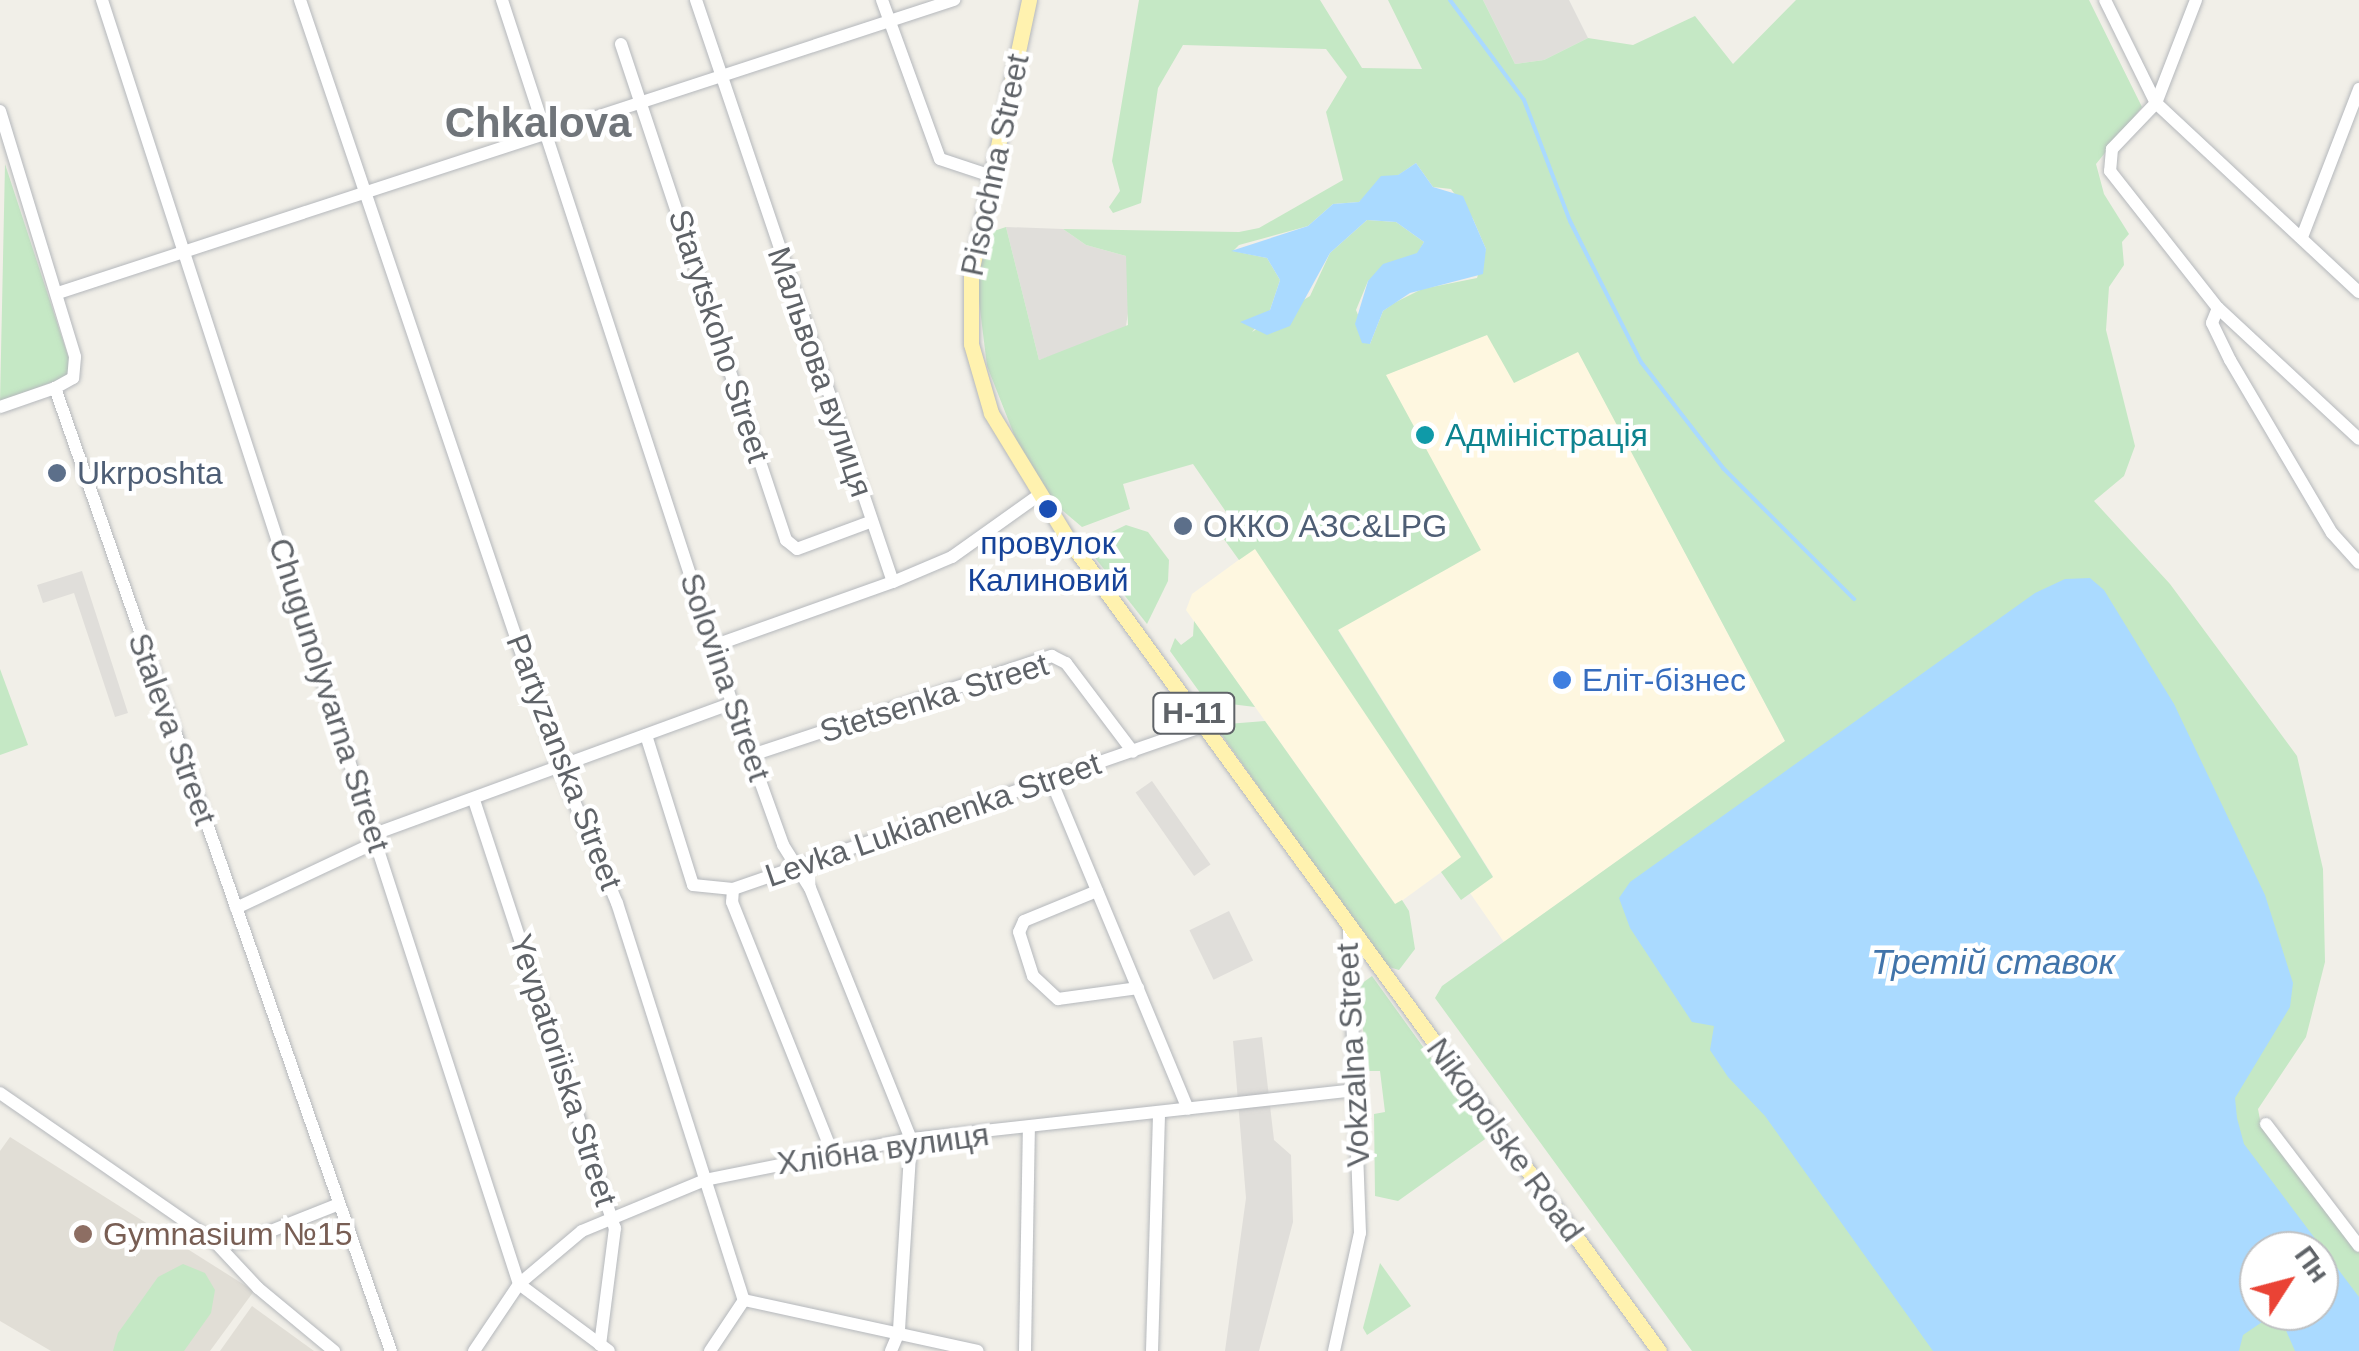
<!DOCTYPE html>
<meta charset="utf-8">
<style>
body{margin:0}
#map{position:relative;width:2359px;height:1351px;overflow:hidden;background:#f1efe8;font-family:Arial,sans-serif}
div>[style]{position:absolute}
.commercial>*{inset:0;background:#fef7e0}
.industrial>*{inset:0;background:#e0deda;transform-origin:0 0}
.education>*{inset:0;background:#e1ded6}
.green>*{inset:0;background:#c5e8c5}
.water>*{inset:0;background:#aadaff}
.stream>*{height:4px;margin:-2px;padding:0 2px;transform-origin:2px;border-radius:2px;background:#aadaff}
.roads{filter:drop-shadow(0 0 2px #b5b8bc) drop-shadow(0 0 2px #b5b8bc)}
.minor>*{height:12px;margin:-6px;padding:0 6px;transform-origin:6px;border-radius:6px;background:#fff}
.major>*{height:15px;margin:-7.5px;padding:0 7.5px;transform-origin:7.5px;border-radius:7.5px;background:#fff2af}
.dots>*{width:28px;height:28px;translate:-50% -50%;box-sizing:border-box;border:5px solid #fff;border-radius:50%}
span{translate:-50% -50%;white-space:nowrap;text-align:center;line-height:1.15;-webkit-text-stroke:9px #fff;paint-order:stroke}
.shield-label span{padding:2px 8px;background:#fff;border:2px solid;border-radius:8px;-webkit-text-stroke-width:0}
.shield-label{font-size:30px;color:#5f6368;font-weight:700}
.street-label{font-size:32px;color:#5f6368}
.culture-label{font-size:32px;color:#0d838f}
.left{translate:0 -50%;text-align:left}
.service-label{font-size:32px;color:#4e5e75}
.transit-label{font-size:32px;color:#164399}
.shop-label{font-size:32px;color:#366cbe}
.education-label{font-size:32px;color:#785e54}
.water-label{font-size:35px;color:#4174aa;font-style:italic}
.district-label{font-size:42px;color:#70757a;font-weight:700}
.north{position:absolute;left:2239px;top:1231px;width:100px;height:100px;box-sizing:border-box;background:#fff;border:2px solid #bfc1c3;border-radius:50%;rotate:54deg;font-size:28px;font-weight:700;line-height:40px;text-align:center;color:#5f6368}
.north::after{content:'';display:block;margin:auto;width:35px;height:45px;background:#ea4335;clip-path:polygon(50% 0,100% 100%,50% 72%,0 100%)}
</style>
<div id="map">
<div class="commercial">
<div style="clip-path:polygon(1487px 335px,1578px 351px,1785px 741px,1504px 942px,1470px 893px,1493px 876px,1338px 629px,1480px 550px,1385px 375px)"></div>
<div style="clip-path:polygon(1255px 548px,1462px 857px,1396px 905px,1186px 610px,1192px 594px)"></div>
</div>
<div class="industrial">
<div style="clip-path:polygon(1483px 0,1569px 0,1588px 38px,1544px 60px,1515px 64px)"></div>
<div style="clip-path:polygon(1006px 227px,1063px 229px,1086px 245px,1126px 256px,1132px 290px,1125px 331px,1039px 360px)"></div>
<div style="clip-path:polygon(82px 571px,128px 713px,115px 717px,74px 593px,43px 603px,37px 585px)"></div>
<div style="left:1152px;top:781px;width:102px;height:20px;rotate:55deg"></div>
<div style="left:1229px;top:911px;width:55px;height:44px;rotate:64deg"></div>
<div style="clip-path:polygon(1262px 1037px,1274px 1140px,1291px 1155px,1293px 1222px,1259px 1351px,1225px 1351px,1246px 1198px,1233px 1041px)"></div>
</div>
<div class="education">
<div style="clip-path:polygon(10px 1137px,254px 1291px,210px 1351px,51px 1351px,0 1321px,0 1151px)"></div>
<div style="clip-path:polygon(252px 1306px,314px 1351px,220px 1351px)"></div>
</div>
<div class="green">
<div style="clip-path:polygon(evenodd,1139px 0,1320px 0,1362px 68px,1422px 69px,1388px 0,1483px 0,1515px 64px,1544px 60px,1588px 38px,1633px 45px,1695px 16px,1733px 64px,1796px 0,2089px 0,2142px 107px,2096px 164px,2104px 194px,2129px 234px,2122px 242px,2124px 265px,2109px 287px,2106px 330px,2135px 446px,2124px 476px,2094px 501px,2170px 584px,2297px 756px,2323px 869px,2325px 962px,2306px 1037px,2258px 1109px,2261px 1125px,2359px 1251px,2359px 1351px,1692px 1351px,1435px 998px,1442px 986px,1785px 741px,1578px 352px,1514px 383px,1487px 335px,1386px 375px,1481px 550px,1338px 630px,1493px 877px,1461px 900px,1441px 872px,1461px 857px,1255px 549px,1239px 560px,1221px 535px,1235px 525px,1193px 464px,1123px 484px,1130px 509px,1082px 527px,1056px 505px,1017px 442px,987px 366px,978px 293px,982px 235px,1006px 227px,1039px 360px,1128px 325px,1126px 256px,1086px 245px,1063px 229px,1239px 232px,1259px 228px,1343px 180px,1326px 112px,1347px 77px,1326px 49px,1183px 45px,1158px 88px,1141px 203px,1113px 213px,1109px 207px,1120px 191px,1112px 161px,1139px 0,1416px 163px,1433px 187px,1451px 189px,1473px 219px,1486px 249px,1477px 278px,1422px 289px,1394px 303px,1383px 311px,1370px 344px,1356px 310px,1368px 281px,1418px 253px,1424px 242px,1396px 222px,1367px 220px,1330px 253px,1310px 296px,1252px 332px,1270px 310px,1280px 280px,1267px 258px,1233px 251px,1239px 245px,1308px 226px,1333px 204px,1359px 202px,1416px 163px,1139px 0,2259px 1251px,2319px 1251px,2319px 1311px,2259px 1311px,2259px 1251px)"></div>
<div style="clip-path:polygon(5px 164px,70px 362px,68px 376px,0 402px)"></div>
<div style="clip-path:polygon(1126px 525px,1148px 532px,1169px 560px,1168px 581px,1147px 624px,1085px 545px)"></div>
<div style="clip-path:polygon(1194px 621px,1255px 707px,1206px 701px,1170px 651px,1175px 638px,1181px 645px,1193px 636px)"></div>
<div style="clip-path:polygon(0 669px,28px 745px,0 755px)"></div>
<div style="clip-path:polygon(1265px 721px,1395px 904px,1402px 900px,1409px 911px,1415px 949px,1399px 970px,1389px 967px,1346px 912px,1215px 725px)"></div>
<div style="clip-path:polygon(1372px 976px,1488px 1137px,1398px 1201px,1375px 1196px,1374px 1114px,1385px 1112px,1380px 1071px,1369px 1071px,1357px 987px)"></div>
<div style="clip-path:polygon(1380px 1263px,1411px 1306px,1367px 1335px,1363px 1328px)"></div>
<div style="clip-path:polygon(183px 1264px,205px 1273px,215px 1290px,211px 1313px,184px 1351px,113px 1351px,118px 1333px,158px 1277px)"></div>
</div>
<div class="water">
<div style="clip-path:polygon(1416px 163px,1433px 187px,1463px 196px,1486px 249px,1483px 274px,1410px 293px,1383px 311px,1370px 344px,1362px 343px,1355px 324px,1368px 281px,1383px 264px,1417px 253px,1424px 242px,1396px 222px,1367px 220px,1330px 253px,1290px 326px,1267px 335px,1240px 322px,1270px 310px,1280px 280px,1267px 258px,1231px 251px,1308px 226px,1333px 204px,1359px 202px,1381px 176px,1398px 175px)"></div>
<div style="clip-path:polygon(evenodd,2090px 578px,2104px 590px,2174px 704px,2265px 895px,2293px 983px,2290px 1007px,2235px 1098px,2237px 1118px,2244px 1144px,2359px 1297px,2359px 1351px,2295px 1351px,2281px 1319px,2271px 1316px,2243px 1335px,2239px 1351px,1933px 1351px,1765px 1116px,1728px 1077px,1710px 1050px,1714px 1026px,1692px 1022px,1630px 928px,1619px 898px,1630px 882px,2035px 593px,2065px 579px,2090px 578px,2319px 1251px,2319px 1311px,2259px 1311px,2259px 1251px,2319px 1251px)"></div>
</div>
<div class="stream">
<div style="left:1450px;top:0;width:124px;rotate:53.5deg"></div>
<div style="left:1524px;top:100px;width:129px;rotate:69.2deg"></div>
<div style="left:1570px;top:221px;width:158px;rotate:63.3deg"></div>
<div style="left:1641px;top:362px;width:135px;rotate:52.2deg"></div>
<div style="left:1724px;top:469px;width:184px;rotate:45deg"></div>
</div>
<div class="roads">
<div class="minor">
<div style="left:102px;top:0;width:1350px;rotate:72.01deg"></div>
<div style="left:519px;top:1284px;width:112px;rotate:36.7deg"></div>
<div style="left:300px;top:0;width:813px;rotate:71.28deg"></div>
<div style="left:561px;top:770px;width:144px;rotate:67.2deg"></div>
<div style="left:617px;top:903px;width:417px;rotate:72.3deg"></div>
<div style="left:744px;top:1300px;width:239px;rotate:12.3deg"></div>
<div style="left:502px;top:0;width:740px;rotate:71.88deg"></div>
<div style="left:732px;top:703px;width:151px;rotate:70.2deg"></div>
<div style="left:783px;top:845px;width:51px;rotate:57.9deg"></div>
<div style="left:810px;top:888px;width:271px;rotate:68.1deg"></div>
<div style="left:911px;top:1139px;width:193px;rotate:93.6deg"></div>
<div style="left:899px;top:1332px;width:21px;rotate:113deg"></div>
<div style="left:696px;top:0;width:614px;rotate:71.3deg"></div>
<div style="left:893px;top:582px;width:64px;rotate:-23deg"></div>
<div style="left:952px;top:557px;width:107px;rotate:-35.5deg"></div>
<div style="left:882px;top:0;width:169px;rotate:70deg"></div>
<div style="left:940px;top:159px;width:54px;rotate:18.4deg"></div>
<div style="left:2105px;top:0;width:115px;rotate:63.7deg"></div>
<div style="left:2156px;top:103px;width:277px;rotate:43deg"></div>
<div style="left:2196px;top:0;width:110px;rotate:111.2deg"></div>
<div style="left:2156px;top:103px;width:64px;rotate:133.7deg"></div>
<div style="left:2112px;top:149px;width:22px;rotate:95deg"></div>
<div style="left:2110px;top:171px;width:174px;rotate:51.8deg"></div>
<div style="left:2218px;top:308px;width:192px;rotate:42.9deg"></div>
<div style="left:621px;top:44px;width:523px;rotate:71.6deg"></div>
<div style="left:786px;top:540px;width:14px;rotate:39deg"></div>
<div style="left:797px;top:549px;width:78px;rotate:-20.3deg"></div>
<div style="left:0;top:111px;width:257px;rotate:73deg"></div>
<div style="left:75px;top:357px;width:21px;rotate:95deg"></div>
<div style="left:73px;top:378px;width:21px;rotate:151deg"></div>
<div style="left:55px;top:388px;width:1020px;rotate:70.77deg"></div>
<div style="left:2302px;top:237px;width:159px;rotate:-68.9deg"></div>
<div style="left:58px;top:293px;width:943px;rotate:-18.11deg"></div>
<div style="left:2218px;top:308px;width:16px;rotate:112deg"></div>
<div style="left:2212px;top:323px;width:41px;rotate:64.1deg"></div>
<div style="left:2230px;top:360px;width:201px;rotate:59.5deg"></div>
<div style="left:2332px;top:533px;width:40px;rotate:48deg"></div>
<div style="left:0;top:407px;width:58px;rotate:-19.1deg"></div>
<div style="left:713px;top:646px;width:191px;rotate:-19.6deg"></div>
<div style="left:646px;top:735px;width:157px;rotate:72.6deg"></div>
<div style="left:693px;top:885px;width:40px;rotate:5.7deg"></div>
<div style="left:733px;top:889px;width:13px;rotate:94deg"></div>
<div style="left:732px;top:902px;width:267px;rotate:68.2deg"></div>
<div style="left:752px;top:755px;width:316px;rotate:-18.3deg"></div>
<div style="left:1052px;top:656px;width:16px;rotate:27deg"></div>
<div style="left:1066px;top:663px;width:111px;rotate:53deg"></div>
<div style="left:1051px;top:780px;width:356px;rotate:67.4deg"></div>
<div style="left:474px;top:800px;width:451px;rotate:71.8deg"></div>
<div style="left:615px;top:1228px;width:118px;rotate:97.3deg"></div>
<div style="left:377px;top:833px;width:378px;rotate:-20.1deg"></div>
<div style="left:733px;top:889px;width:498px;rotate:-19.1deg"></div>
<div style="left:1097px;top:891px;width:79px;rotate:157.7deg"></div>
<div style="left:1024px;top:921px;width:12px;rotate:114deg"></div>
<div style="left:1019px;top:932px;width:46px;rotate:72.3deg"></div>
<div style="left:1033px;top:976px;width:34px;rotate:43deg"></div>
<div style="left:1058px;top:999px;width:81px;rotate:-7.8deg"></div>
<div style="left:236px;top:908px;width:155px;rotate:-25.2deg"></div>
<div style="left:0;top:1093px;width:262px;rotate:34.7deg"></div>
<div style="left:215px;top:1242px;width:63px;rotate:46.9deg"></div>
<div style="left:258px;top:1288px;width:99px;rotate:39.7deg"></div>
<div style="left:2266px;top:1124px;width:153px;rotate:52.7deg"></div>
<div style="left:215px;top:1242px;width:28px"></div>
<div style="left:243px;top:1242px;width:103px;rotate:-21.6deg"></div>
<div style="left:474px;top:1351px;width:81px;rotate:-56.1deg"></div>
<div style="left:519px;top:1284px;width:82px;rotate:-40.1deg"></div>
<div style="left:582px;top:1231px;width:133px;rotate:-22.5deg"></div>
<div style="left:705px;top:1180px;width:210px;rotate:-11.3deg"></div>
<div style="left:911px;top:1139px;width:448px;rotate:-6.3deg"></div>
<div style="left:710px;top:1351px;width:61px;rotate:-56.3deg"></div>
<div style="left:1025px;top:1351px;width:221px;rotate:-89deg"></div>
<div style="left:1152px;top:1351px;width:237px;rotate:-88.3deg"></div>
<div style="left:1334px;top:1351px;width:121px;rotate:-77.6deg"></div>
<div style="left:1360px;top:1233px;width:302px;rotate:-92.1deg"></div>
</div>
<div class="major">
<div style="left:1029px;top:0;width:279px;rotate:102deg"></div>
<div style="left:971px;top:273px;width:71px;rotate:90deg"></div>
<div style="left:971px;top:344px;width:72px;rotate:73.8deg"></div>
<div style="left:991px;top:413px;width:148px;rotate:58.6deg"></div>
<div style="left:1068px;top:539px;width:1004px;rotate:53.95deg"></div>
</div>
</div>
<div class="dots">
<div style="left:1425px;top:435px;background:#0f9aa8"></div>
<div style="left:57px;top:473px;background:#5c6f8a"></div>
<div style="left:1048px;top:509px;background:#1a4fb4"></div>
<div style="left:1183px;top:526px;background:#5c6f8a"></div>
<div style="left:1562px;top:680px;background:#3f7fe0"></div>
<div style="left:83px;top:1234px;background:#8d6e63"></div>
</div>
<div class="shield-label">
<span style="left:1194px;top:713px">Н-11</span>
</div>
<div class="street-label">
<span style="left:995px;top:165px;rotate:-78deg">Pisochna Street</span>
<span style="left:719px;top:336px;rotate:72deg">Starytskoho Street</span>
<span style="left:820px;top:372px;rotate:71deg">Мальвова вулиця</span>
<span style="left:725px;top:677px;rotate:71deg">Solovina Street</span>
<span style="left:329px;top:695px;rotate:72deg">Chugunolyvarna Street</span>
<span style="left:934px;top:698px;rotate:-17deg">Stetsenka Street</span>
<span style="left:172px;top:729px;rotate:70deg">Staleva Street</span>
<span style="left:564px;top:762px;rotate:69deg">Partyzanska Street</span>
<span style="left:933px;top:820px;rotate:-19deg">Levka Lukianenka Street</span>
<span style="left:1353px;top:1055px;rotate:-93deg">Vokzalna Street</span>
<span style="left:563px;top:1070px;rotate:72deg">Yevpatoriiska Street</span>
<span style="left:1505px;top:1140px;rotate:54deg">Nikopolske Road</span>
<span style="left:883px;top:1149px;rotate:-8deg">Хлібна вулиця</span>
</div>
<div class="culture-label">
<span class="left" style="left:1445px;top:435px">Адміністрація</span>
</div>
<div class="service-label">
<span class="left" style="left:77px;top:473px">Ukrposhta</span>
<span class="left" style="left:1203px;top:526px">ОККО АЗС&amp;LPG</span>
</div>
<div class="transit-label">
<span style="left:1048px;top:562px">провулок<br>Калиновий</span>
</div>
<div class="shop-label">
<span class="left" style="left:1582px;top:680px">Еліт-бізнес</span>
</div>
<div class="education-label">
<span class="left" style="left:103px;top:1234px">Gymnasium №15</span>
</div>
<div class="water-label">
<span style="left:1993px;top:962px">Третій ставок</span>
</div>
<div class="district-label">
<span style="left:538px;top:123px">Chkalova</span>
</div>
<div class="north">Пн</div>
</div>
